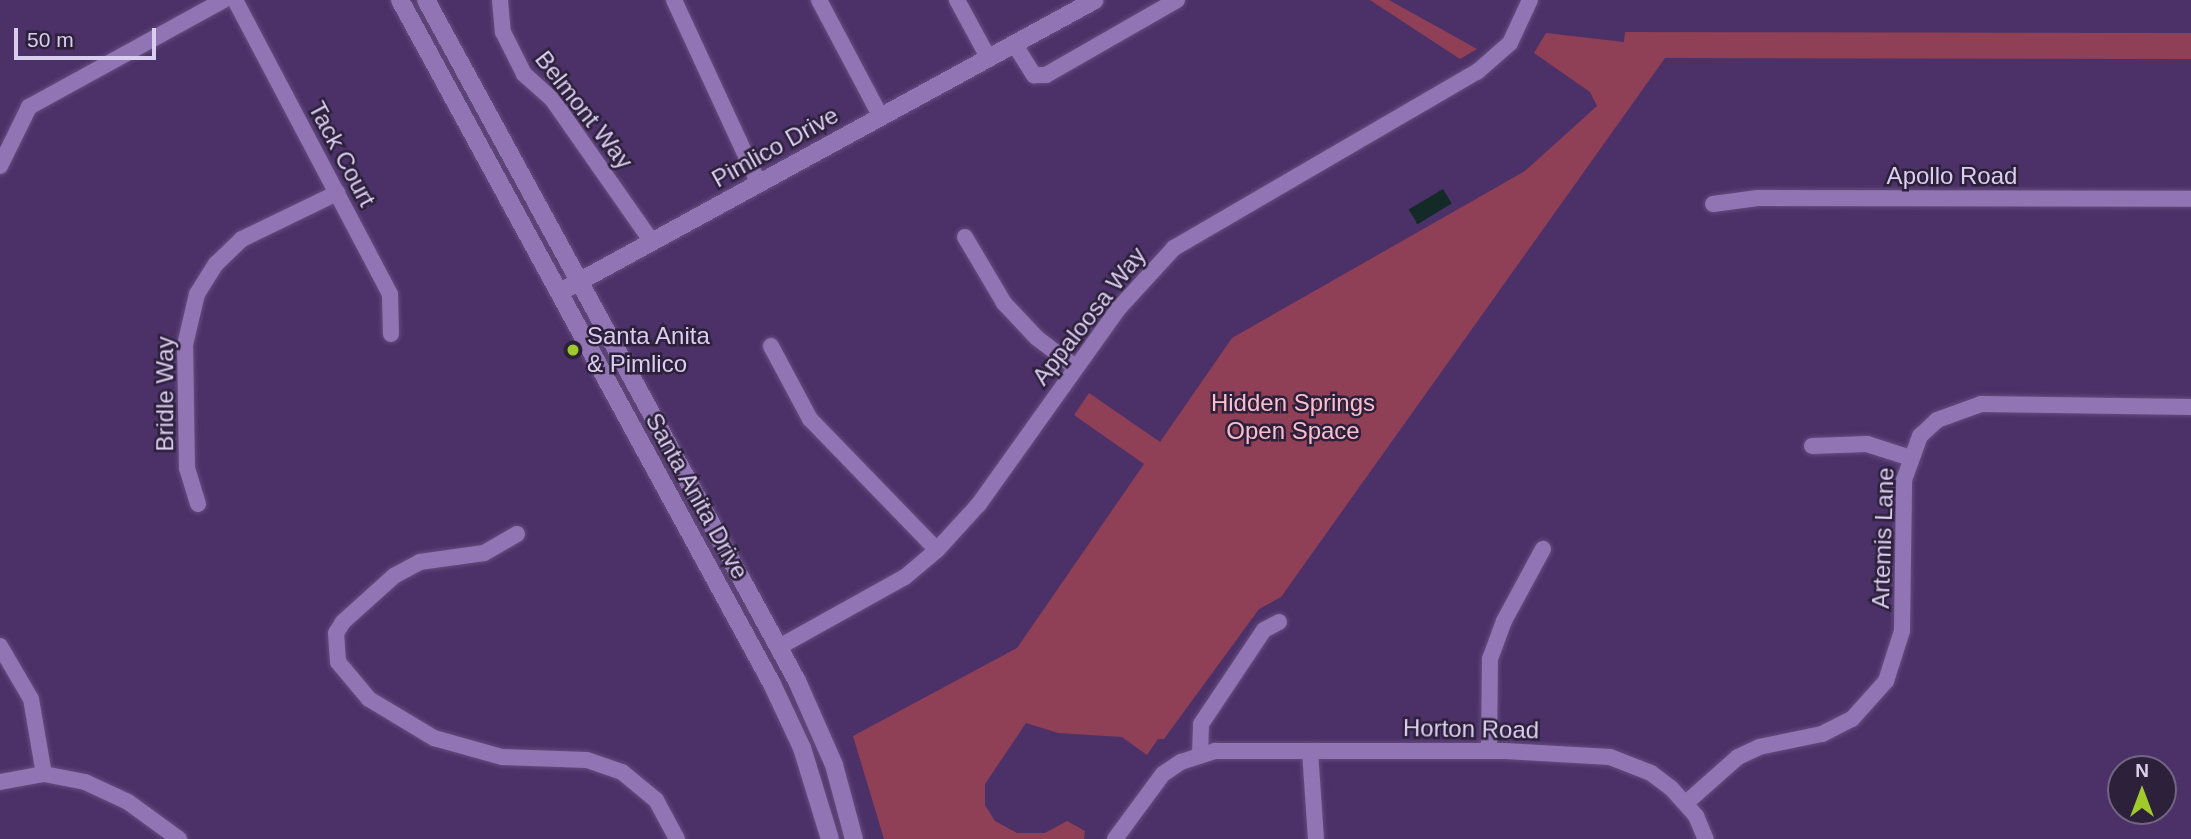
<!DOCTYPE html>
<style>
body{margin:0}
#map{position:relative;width:2191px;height:839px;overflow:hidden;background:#4c3169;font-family:Arial,sans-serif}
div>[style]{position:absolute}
.green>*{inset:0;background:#8f3f56}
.water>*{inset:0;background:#132a27;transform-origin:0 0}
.roads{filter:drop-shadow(0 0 2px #654d7d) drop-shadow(0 0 2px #654d7d)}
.minor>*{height:16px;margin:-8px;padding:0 8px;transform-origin:8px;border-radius:8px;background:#9074b3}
.tertiary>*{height:18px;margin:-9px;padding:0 9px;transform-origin:9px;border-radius:9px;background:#9074b3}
.secondary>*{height:18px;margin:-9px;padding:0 9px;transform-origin:9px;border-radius:9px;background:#9074b3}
.dots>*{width:19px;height:19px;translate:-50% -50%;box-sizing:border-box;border:4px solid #2c203a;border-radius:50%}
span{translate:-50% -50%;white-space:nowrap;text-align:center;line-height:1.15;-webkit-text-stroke:5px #2c203a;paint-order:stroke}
.street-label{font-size:24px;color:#dbcdef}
.poi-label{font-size:24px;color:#dbcdef}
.left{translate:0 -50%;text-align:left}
.park-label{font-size:24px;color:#fcbecc}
.north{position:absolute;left:2107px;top:755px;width:70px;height:70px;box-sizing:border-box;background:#2c203a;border:2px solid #726582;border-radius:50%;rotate:0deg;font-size:19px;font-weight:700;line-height:28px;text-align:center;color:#dbcdef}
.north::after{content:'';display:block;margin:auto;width:24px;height:32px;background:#a0c92c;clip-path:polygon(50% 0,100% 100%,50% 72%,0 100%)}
.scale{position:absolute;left:14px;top:28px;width:142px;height:32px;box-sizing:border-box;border:4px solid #dbcdef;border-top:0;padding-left:9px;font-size:21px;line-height:24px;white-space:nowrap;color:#dbcdef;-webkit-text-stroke:5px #2c203a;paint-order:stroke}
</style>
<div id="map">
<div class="green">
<div style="clip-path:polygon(1370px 0,1389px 0,1477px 49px,1460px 59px)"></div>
<div style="clip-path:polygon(1625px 32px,2191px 33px,2191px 59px,1665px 58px,1281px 597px,1259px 609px,1164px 739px,1158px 739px,1147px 755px,1122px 737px,1058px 733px,1026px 723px,985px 784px,985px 805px,995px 821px,1017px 833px,1045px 833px,1067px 821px,1085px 831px,1084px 839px,884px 839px,853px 736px,1017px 648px,1144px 464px,1074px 415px,1089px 393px,1160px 442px,1232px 338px,1525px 171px,1597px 106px,1590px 92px,1534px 53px,1546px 33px,1624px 42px)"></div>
</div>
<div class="water">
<div style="left:1443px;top:189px;width:17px;height:40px;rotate:59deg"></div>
</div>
<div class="roads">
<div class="minor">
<div style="left:235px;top:0;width:332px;rotate:62.2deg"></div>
<div style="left:390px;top:294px;width:40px;rotate:88.6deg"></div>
<div style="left:500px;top:0;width:32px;rotate:85deg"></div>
<div style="left:503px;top:32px;width:47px;rotate:63.4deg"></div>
<div style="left:524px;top:74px;width:38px;rotate:42deg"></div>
<div style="left:552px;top:99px;width:174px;rotate:55deg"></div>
<div style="left:674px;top:0;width:203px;rotate:65.2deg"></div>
<div style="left:819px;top:0;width:132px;rotate:62.1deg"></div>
<div style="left:957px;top:0;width:67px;rotate:61.5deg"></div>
<div style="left:1015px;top:45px;width:36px;rotate:58deg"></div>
<div style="left:1034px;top:75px;width:12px"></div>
<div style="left:1046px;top:75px;width:151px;rotate:-29.8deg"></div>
<div style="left:0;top:166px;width:66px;rotate:-63.8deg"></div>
<div style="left:29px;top:107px;width:222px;rotate:-28.8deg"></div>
<div style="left:1713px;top:204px;width:45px;rotate:-7.6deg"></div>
<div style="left:1758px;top:198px;width:433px;rotate:0.1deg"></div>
<div style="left:965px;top:237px;width:77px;rotate:59.4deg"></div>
<div style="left:1004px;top:303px;width:48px;rotate:46.7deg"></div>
<div style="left:1037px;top:338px;width:48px;rotate:37.3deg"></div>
<div style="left:771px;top:346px;width:83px;rotate:61.9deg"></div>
<div style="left:810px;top:419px;width:182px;rotate:45.9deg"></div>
<div style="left:1812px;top:446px;width:55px;rotate:-2.1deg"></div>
<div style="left:1867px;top:444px;width:43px;rotate:17.6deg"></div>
<div style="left:198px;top:504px;width:38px;rotate:-107deg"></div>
<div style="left:187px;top:468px;width:123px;rotate:-90.9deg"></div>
<div style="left:185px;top:345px;width:52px;rotate:-76.8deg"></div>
<div style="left:197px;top:294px;width:36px;rotate:-58deg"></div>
<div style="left:216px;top:264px;width:36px;rotate:-44deg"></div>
<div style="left:242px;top:239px;width:106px;rotate:-25.8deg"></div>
<div style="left:517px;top:534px;width:38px;rotate:150deg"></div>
<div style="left:484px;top:553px;width:65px;rotate:172deg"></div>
<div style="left:420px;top:562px;width:30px;rotate:152deg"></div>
<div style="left:394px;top:576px;width:69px;rotate:138deg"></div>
<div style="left:343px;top:622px;width:13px;rotate:122deg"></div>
<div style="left:336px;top:633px;width:29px;rotate:86deg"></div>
<div style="left:338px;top:662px;width:48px;rotate:50deg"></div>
<div style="left:369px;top:699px;width:76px;rotate:31deg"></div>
<div style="left:434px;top:738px;width:71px;rotate:15.6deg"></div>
<div style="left:502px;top:757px;width:85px;rotate:2deg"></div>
<div style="left:587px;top:760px;width:37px;rotate:19deg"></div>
<div style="left:622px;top:772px;width:44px;rotate:39.5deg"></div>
<div style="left:656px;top:800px;width:44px;rotate:61.7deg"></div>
<div style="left:0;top:646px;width:61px;rotate:59.7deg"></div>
<div style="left:31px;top:699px;width:76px;rotate:80.2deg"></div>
<div style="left:779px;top:647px;width:144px;rotate:-29.1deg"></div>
<div style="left:905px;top:577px;width:42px;rotate:-40.2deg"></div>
<div style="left:937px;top:550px;width:62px;rotate:-47.6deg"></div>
<div style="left:979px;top:504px;width:241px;rotate:-54.5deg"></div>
<div style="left:1119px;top:308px;width:81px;rotate:-47.5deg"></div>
<div style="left:1174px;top:248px;width:350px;rotate:-30.2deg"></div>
<div style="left:1477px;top:72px;width:44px;rotate:-41.3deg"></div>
<div style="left:1510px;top:43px;width:47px;rotate:-65.1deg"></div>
<div style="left:1310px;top:751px;width:88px;rotate:86.1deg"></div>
<div style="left:1489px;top:751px;width:92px;rotate:-89.4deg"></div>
<div style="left:1490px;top:659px;width:40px;rotate:-69.8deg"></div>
<div style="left:1504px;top:621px;width:82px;rotate:-61.6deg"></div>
<div style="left:1200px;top:754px;width:30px;rotate:-88deg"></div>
<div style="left:1201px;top:724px;width:113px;rotate:-56.2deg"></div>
<div style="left:1264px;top:630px;width:17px;rotate:-28deg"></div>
<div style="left:0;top:782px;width:45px;rotate:-10.3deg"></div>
<div style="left:44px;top:774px;width:42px;rotate:11deg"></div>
<div style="left:85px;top:782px;width:47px;rotate:24.9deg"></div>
<div style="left:128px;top:802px;width:63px;rotate:36deg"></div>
<div style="left:1686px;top:803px;width:69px;rotate:-41.5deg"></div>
<div style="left:1738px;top:757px;width:23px;rotate:-25deg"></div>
<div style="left:1759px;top:747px;width:64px;rotate:-11.7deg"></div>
<div style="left:1822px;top:734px;width:34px;rotate:-27deg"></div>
<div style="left:1852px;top:719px;width:51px;rotate:-48.2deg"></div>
<div style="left:1886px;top:681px;width:52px;rotate:-72.3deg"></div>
<div style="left:1902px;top:631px;width:151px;rotate:-89.2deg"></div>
<div style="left:1904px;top:480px;width:47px;rotate:-70deg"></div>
<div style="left:1920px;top:436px;width:23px;rotate:-43deg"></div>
<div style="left:1937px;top:420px;width:47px;rotate:-20deg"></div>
<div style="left:1981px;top:404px;width:210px;rotate:0.8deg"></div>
<div style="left:1115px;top:839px;width:81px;rotate:-53.6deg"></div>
<div style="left:1163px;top:774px;width:22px;rotate:-34deg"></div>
<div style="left:1181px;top:762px;width:36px;rotate:-18deg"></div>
<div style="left:1215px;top:751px;width:290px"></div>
<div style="left:1505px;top:751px;width:105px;rotate:3.3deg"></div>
<div style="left:1610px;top:757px;width:44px;rotate:21.3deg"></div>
<div style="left:1651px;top:773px;width:25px;rotate:37deg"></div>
<div style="left:1671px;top:788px;width:38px;rotate:48deg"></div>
<div style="left:1696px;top:816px;width:25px;rotate:67deg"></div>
</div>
<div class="tertiary">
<div style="left:560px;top:292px;width:609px;rotate:-28.63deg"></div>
</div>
<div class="secondary">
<div style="left:400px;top:0;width:779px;rotate:61.46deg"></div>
<div style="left:772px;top:684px;width:71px;rotate:64.9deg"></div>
<div style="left:802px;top:748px;width:95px;rotate:72.9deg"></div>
<div style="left:426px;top:0;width:776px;rotate:61.42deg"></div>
<div style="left:797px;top:681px;width:92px;rotate:66.2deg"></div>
<div style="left:834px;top:765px;width:77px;rotate:74.9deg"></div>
</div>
</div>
<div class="dots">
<div style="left:573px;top:350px;background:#a0c92c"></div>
</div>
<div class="street-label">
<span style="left:584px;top:110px;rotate:52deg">Belmont Way</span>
<span style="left:775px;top:147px;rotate:-29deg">Pimlico Drive</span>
<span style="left:342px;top:154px;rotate:62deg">Tack Court</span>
<span style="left:1952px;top:176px">Apollo Road</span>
<span style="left:1089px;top:316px;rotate:-52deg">Appaloosa Way</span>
<span style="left:165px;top:394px;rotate:-90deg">Bridle Way</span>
<span style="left:697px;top:496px;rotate:61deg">Santa Anita Drive</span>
<span style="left:1883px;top:538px;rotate:-88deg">Artemis Lane</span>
<span style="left:1471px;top:729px;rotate:1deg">Horton Road</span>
</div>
<div class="poi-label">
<span class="left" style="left:587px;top:350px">Santa Anita<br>&amp; Pimlico</span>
</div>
<div class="park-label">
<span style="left:1293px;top:417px">Hidden Springs<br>Open Space</span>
</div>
<div class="north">N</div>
<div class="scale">50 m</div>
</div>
